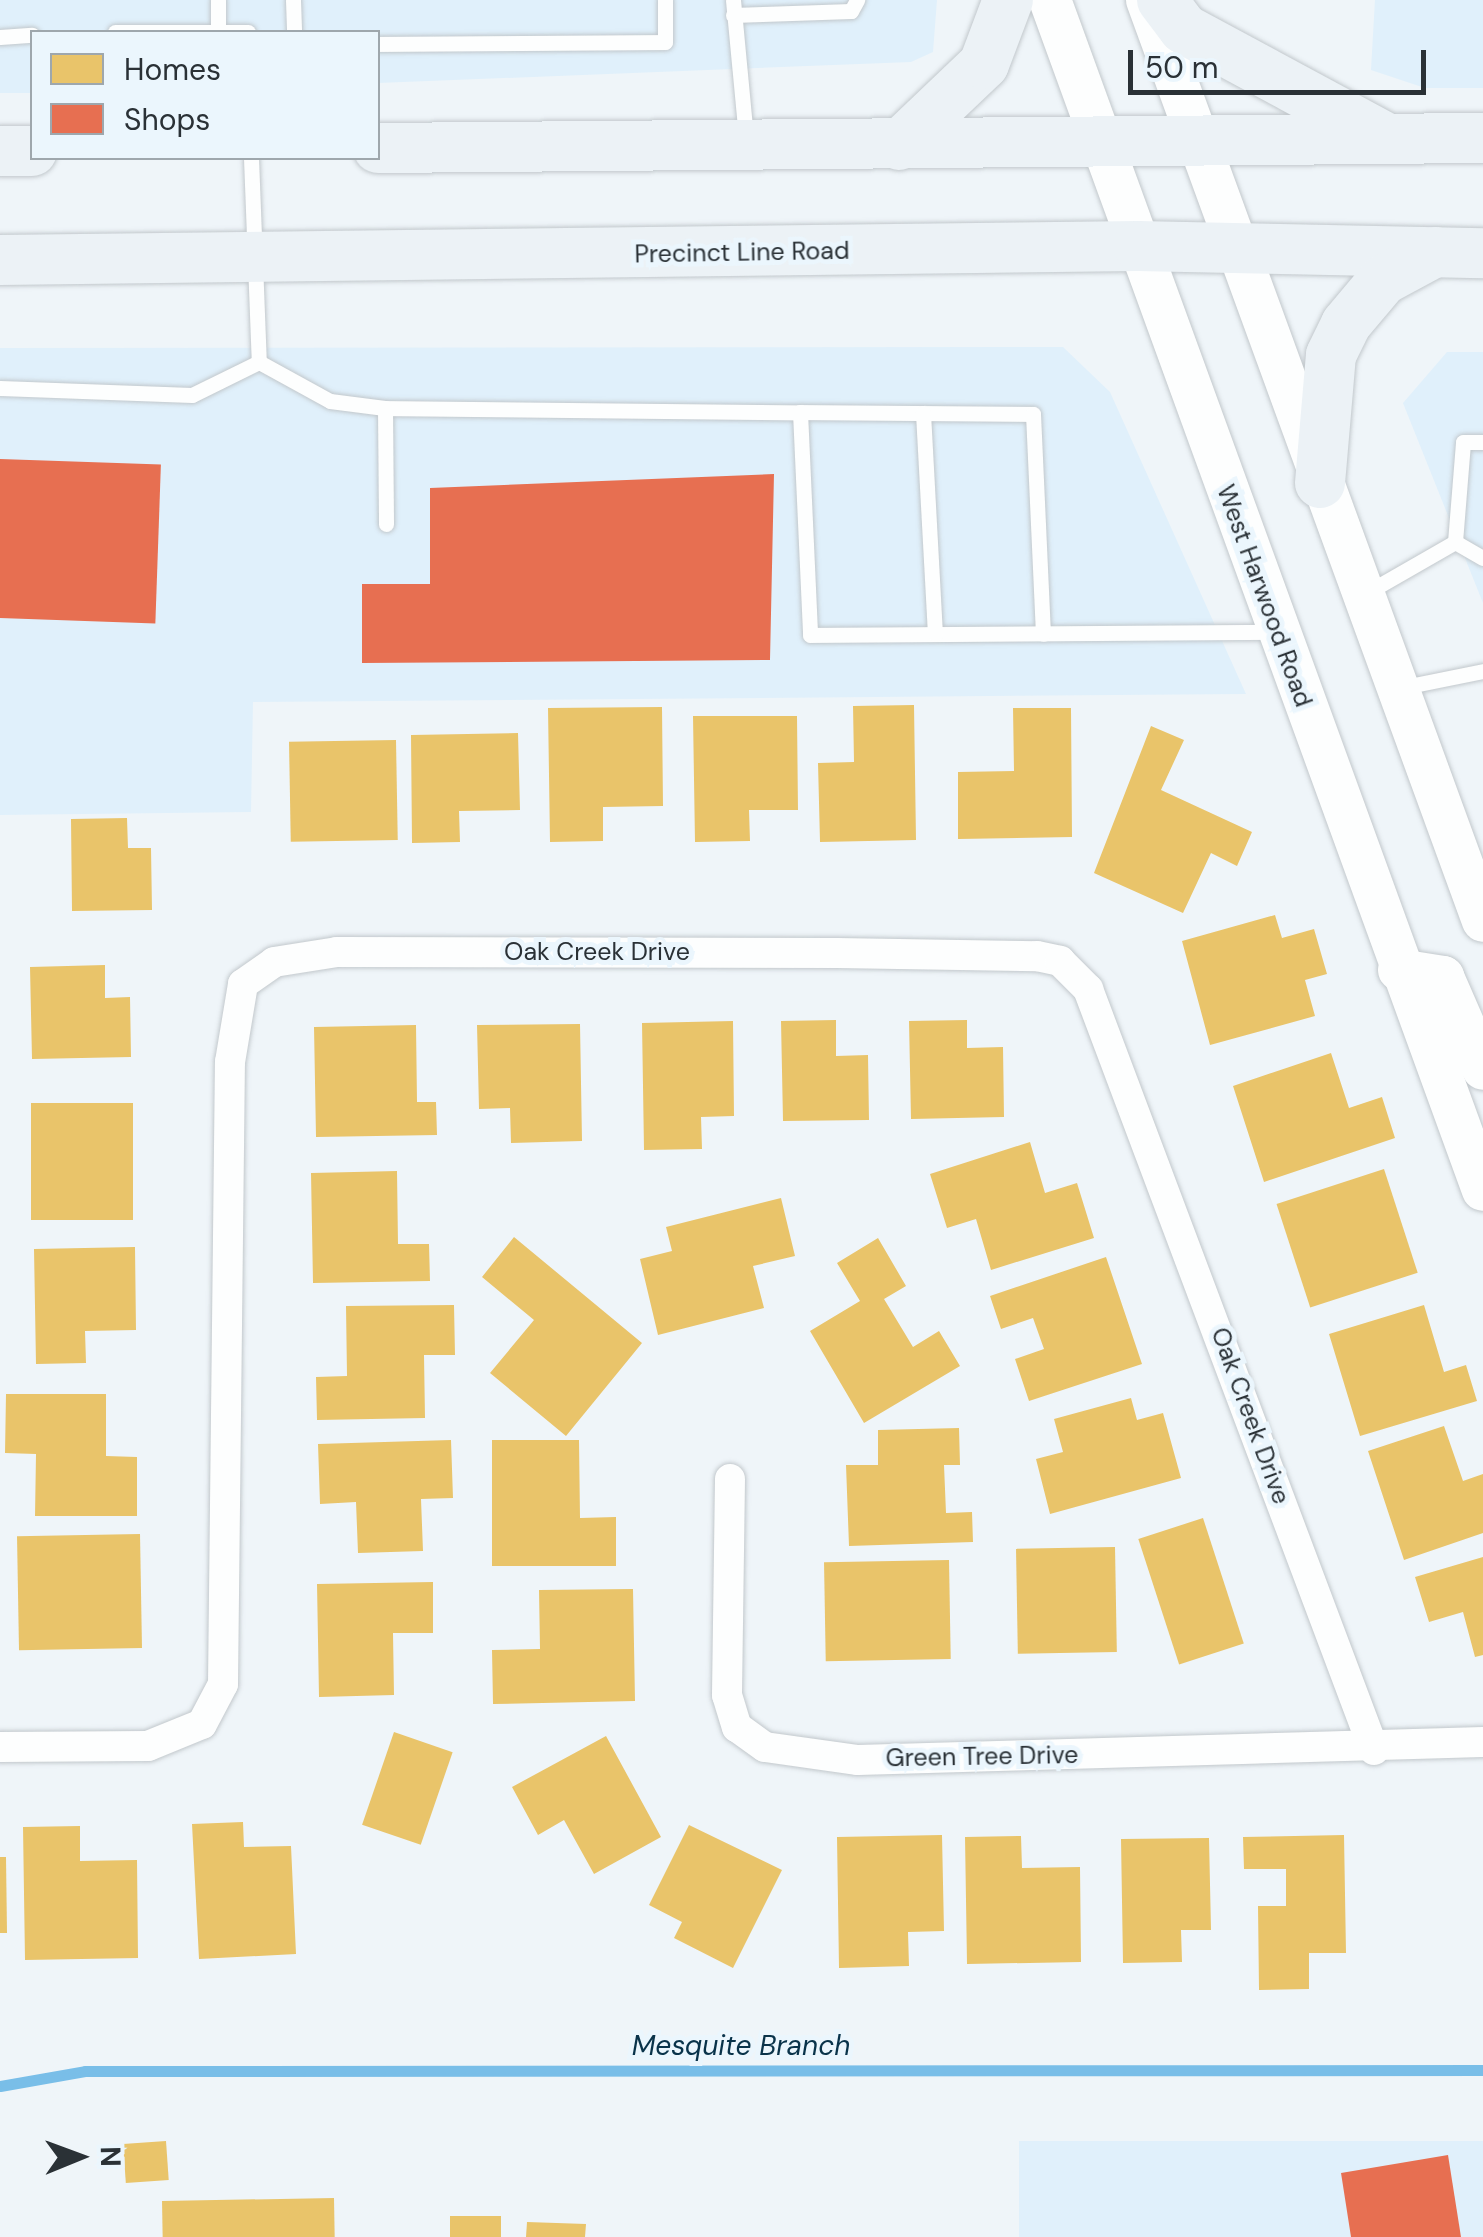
<!DOCTYPE html>
<style>
body{margin:0}
#map{position:relative;width:1483px;height:2237px;overflow:hidden;background:#eff5f9;font-family:"DM Sans",sans-serif}
div>[style]{position:absolute}
.built>*{inset:0;background:#e0f0fb;transform-origin:0 0}
.homes>*{inset:0;background:#e9c46a;transform-origin:0 0}
.shops>*{inset:0;background:#e76f51;transform-origin:0 0}
.stream>*{height:11px;margin:-5.5px;padding:0 5.5px;transform-origin:5.5px;border-radius:5.5px;background:#79bee8}
.roads{filter:drop-shadow(0 0 2px #c2c8cc) drop-shadow(0 0 2px #c2c8cc)}
.service>*{height:15px;margin:-7.5px;padding:0 7.5px;transform-origin:7.5px;border-radius:7.5px;background:#fdfefe}
.minor>*{height:30px;margin:-15px;padding:0 15px;transform-origin:15px;border-radius:15px;background:#fdfefe}
.secondary>*{height:42px;margin:-21px;padding:0 21px;transform-origin:21px;border-radius:21px;background:#fdfefe}
.primary>*{height:50px;margin:-25px;padding:0 25px;transform-origin:25px;border-radius:25px;background:#ecf2f6}
span{translate:-50% -50%;white-space:nowrap;text-align:center;line-height:1.15;-webkit-text-stroke:10px #ebf6fd;paint-order:stroke}
.street-label{font-size:25px;color:#2a3136}
.water-label{font-size:28px;color:#09334a;font-style:italic}
.legend{position:absolute;left:30px;top:30px;width:350px;height:130px;box-sizing:border-box;background:#ebf6fd;border:2px solid #9ea7ad;margin:0;padding:12px 18px;list-style:none;font-size:30px;color:#2a3136}
.legend li{display:flex;align-items:center;gap:20px;height:50px}
.legend b{width:50px;border:2px solid #9ea7ad}
.north{position:absolute;left:30px;top:2107px;width:100px;height:100px;-webkit-text-stroke:8px #ebf6fd;paint-order:stroke;rotate:89deg;font-size:28px;font-weight:700;line-height:40px;text-align:center;color:#2a3136}
.north::after{content:'';display:block;margin:auto;width:35px;height:45px;background:#2a3136;clip-path:polygon(50% 0,100% 100%,50% 72%,0 100%)}
.scale{position:absolute;left:1128px;top:50px;width:298px;height:45px;box-sizing:border-box;border:5px solid #2a3136;border-top:0;padding-left:12px;font-size:30px;line-height:35px;white-space:nowrap;color:#2a3136;-webkit-text-stroke:8px #ebf6fd;paint-order:stroke}
</style>
<div id="map">
<div class="built">
<div style="clip-path:polygon(0 0,937px 0,933px 52px,911px 62px,378px 83px,378px 32px,32px 32px,32px 93px,0 93px)"></div>
<div style="clip-path:polygon(1375px 0,1483px 0,1483px 88px,1425px 88px,1371px 70px)"></div>
<div style="clip-path:polygon(1063px 347px,1110px 392px,1246px 694px,253px 702px,251px 812px,0 815px,0 348px)"></div>
<div style="clip-path:polygon(1447px 352px,1483px 352px,1483px 603px,1403px 403px)"></div>
<div style="left:1483px;top:2141px;width:96px;height:464px;rotate:90deg"></div>
</div>
<div class="homes">
<div style="clip-path:polygon(914px 705px,916px 840px,820px 842px,818px 763px,854px 762px,853px 706px)"></div>
<div style="clip-path:polygon(662px 707px,663px 806px,603px 807px,603px 841px,550px 842px,548px 708px)"></div>
<div style="clip-path:polygon(1013px 708px,1071px 708px,1072px 837px,958px 839px,958px 772px,1014px 771px)"></div>
<div style="clip-path:polygon(693px 716px,797px 716px,798px 810px,749px 810px,750px 841px,695px 842px)"></div>
<div style="clip-path:polygon(1151px 726px,1184px 740px,1161px 790px,1252px 832px,1237px 866px,1211px 853px,1183px 913px,1094px 873px)"></div>
<div style="clip-path:polygon(518px 733px,520px 810px,459px 811px,460px 842px,412px 843px,411px 735px)"></div>
<div style="left:396px;top:740px;width:100px;height:107px;rotate:89deg"></div>
<div style="clip-path:polygon(127px 818px,128px 848px,151px 848px,152px 910px,72px 911px,71px 819px)"></div>
<div style="clip-path:polygon(1275px 915px,1282px 938px,1314px 929px,1327px 974px,1305px 980px,1315px 1016px,1210px 1045px,1182px 941px)"></div>
<div style="clip-path:polygon(105px 965px,105px 998px,130px 997px,131px 1057px,32px 1059px,30px 967px)"></div>
<div style="clip-path:polygon(836px 1020px,836px 1056px,868px 1055px,869px 1120px,783px 1121px,781px 1021px)"></div>
<div style="clip-path:polygon(967px 1020px,967px 1048px,1003px 1047px,1004px 1117px,911px 1119px,909px 1021px)"></div>
<div style="clip-path:polygon(733px 1021px,734px 1116px,701px 1117px,702px 1149px,644px 1150px,642px 1023px)"></div>
<div style="clip-path:polygon(580px 1024px,582px 1141px,511px 1143px,510px 1108px,479px 1109px,477px 1025px)"></div>
<div style="clip-path:polygon(416px 1025px,417px 1102px,436px 1102px,437px 1135px,316px 1137px,314px 1027px)"></div>
<div style="clip-path:polygon(1331px 1053px,1349px 1108px,1382px 1097px,1395px 1138px,1264px 1182px,1233px 1086px)"></div>
<div style="left:31px;top:1103px;width:102px;height:117px"></div>
<div style="clip-path:polygon(1030px 1142px,1045px 1193px,1077px 1183px,1094px 1238px,991px 1270px,976px 1219px,947px 1228px,930px 1174px)"></div>
<div style="left:1384px;top:1169px;width:109px;height:113px;rotate:72deg"></div>
<div style="clip-path:polygon(397px 1171px,398px 1244px,429px 1244px,430px 1281px,313px 1283px,311px 1173px)"></div>
<div style="clip-path:polygon(781px 1198px,795px 1256px,753px 1266px,764px 1308px,658px 1335px,640px 1259px,672px 1251px,666px 1227px)"></div>
<div style="clip-path:polygon(514px 1237px,642px 1343px,566px 1436px,490px 1373px,534px 1320px,482px 1277px)"></div>
<div style="clip-path:polygon(878px 1238px,906px 1286px,884px 1299px,913px 1347px,939px 1331px,960px 1366px,864px 1423px,810px 1331px,860px 1301px,837px 1263px)"></div>
<div style="clip-path:polygon(135px 1247px,136px 1330px,85px 1331px,86px 1363px,36px 1364px,34px 1249px)"></div>
<div style="clip-path:polygon(1106px 1257px,1142px 1364px,1029px 1401px,1015px 1359px,1044px 1349px,1033px 1318px,1001px 1329px,990px 1296px)"></div>
<div style="clip-path:polygon(454px 1305px,455px 1355px,424px 1355px,425px 1418px,317px 1420px,316px 1377px,347px 1376px,346px 1306px)"></div>
<div style="clip-path:polygon(1424px 1305px,1444px 1372px,1466px 1365px,1477px 1401px,1360px 1436px,1329px 1334px)"></div>
<div style="clip-path:polygon(6px 1394px,106px 1394px,106px 1456px,137px 1457px,137px 1516px,35px 1516px,36px 1454px,5px 1453px)"></div>
<div style="clip-path:polygon(1131px 1398px,1137px 1420px,1163px 1413px,1181px 1478px,1050px 1514px,1036px 1459px,1063px 1452px,1054px 1419px)"></div>
<div style="clip-path:polygon(1444px 1426px,1463px 1481px,1483px 1474px,1483px 1533px,1404px 1560px,1368px 1451px)"></div>
<div style="clip-path:polygon(959px 1428px,960px 1465px,944px 1465px,946px 1513px,972px 1512px,973px 1542px,849px 1546px,846px 1465px,878px 1465px,878px 1430px)"></div>
<div style="clip-path:polygon(451px 1440px,453px 1498px,421px 1499px,423px 1551px,358px 1553px,356px 1502px,320px 1504px,318px 1444px)"></div>
<div style="clip-path:polygon(492px 1440px,579px 1440px,580px 1518px,616px 1517px,616px 1566px,492px 1566px)"></div>
<div style="left:1203px;top:1518px;width:132px;height:68px;rotate:72deg"></div>
<div style="left:140px;top:1534px;width:114px;height:123px;rotate:89deg"></div>
<div style="left:1115px;top:1547px;width:105px;height:99px;rotate:89deg"></div>
<div style="clip-path:polygon(1483px 1557px,1483px 1655px,1475px 1657px,1463px 1612px,1429px 1622px,1415px 1577px)"></div>
<div style="left:949px;top:1560px;width:99px;height:125px;rotate:89deg"></div>
<div style="clip-path:polygon(433px 1582px,433px 1633px,393px 1633px,394px 1695px,319px 1697px,317px 1584px)"></div>
<div style="clip-path:polygon(633px 1589px,635px 1701px,493px 1704px,492px 1650px,540px 1649px,539px 1590px)"></div>
<div style="left:394px;top:1732px;width:62px;height:98px;rotate:19deg"></div>
<div style="clip-path:polygon(606px 1736px,661px 1837px,594px 1874px,564px 1820px,538px 1835px,512px 1787px)"></div>
<div style="clip-path:polygon(243px 1822px,244px 1847px,291px 1846px,296px 1954px,199px 1959px,192px 1824px)"></div>
<div style="clip-path:polygon(689px 1825px,782px 1870px,733px 1968px,674px 1938px,682px 1922px,649px 1905px)"></div>
<div style="clip-path:polygon(80px 1826px,80px 1861px,137px 1860px,138px 1958px,25px 1960px,23px 1827px)"></div>
<div style="clip-path:polygon(942px 1835px,944px 1931px,908px 1932px,909px 1966px,839px 1968px,837px 1837px)"></div>
<div style="clip-path:polygon(1344px 1835px,1346px 1953px,1309px 1953px,1309px 1989px,1259px 1990px,1258px 1906px,1286px 1906px,1286px 1869px,1244px 1869px,1243px 1837px)"></div>
<div style="clip-path:polygon(1021px 1836px,1022px 1868px,1080px 1867px,1081px 1962px,967px 1964px,965px 1837px)"></div>
<div style="clip-path:polygon(1209px 1838px,1211px 1930px,1181px 1930px,1182px 1962px,1123px 1963px,1121px 1839px)"></div>
<div style="clip-path:polygon(0 1857px,6px 1857px,7px 1933px,0 1933px)"></div>
<div style="left:166px;top:2141px;width:39px;height:43px;rotate:86deg"></div>
<div style="left:334px;top:2198px;width:39px;height:172px;rotate:89deg"></div>
<div style="left:501px;top:2216px;width:21px;height:51px;rotate:90deg"></div>
<div style="clip-path:polygon(527px 2222px,586px 2224px,585px 2237px,526px 2237px)"></div>
</div>
<div class="shops">
<div style="left:0;top:459px;width:161px;height:159px;rotate:2deg"></div>
<div style="clip-path:polygon(774px 474px,770px 660px,362px 663px,362px 584px,430px 584px,430px 488px)"></div>
<div style="clip-path:polygon(1448px 2155px,1461px 2237px,1351px 2237px,1341px 2173px)"></div>
</div>
<div class="stream">
<div style="left:0;top:2086px;width:86px;rotate:-10deg"></div>
<div style="left:85px;top:2071px;width:1398px;rotate:-0.04deg"></div>
</div>
<div class="roads">
<div class="service">
<div style="left:218px;top:0;width:29px;rotate:90deg"></div>
<div style="left:293px;top:0;width:32px;rotate:88deg"></div>
<div style="left:733px;top:0;width:138px;rotate:84.6deg"></div>
<div style="left:733px;top:15px;width:118px;rotate:-1.9deg"></div>
<div style="left:851px;top:11px;width:13px;rotate:-61deg"></div>
<div style="left:115px;top:32px;width:133px"></div>
<div style="left:0;top:37px;width:32px;rotate:-4deg"></div>
<div style="left:378px;top:44px;width:287px;rotate:-0.4deg"></div>
<div style="left:665px;top:42px;width:42px;rotate:-90deg"></div>
<div style="left:251px;top:158px;width:204px;rotate:87.8deg"></div>
<div style="left:259px;top:362px;width:81px;rotate:28.8deg"></div>
<div style="left:330px;top:401px;width:55px;rotate:7.3deg"></div>
<div style="left:385px;top:408px;width:415px;rotate:0.6deg"></div>
<div style="left:800px;top:412px;width:223px;rotate:87.4deg"></div>
<div style="left:810px;top:635px;width:465px;rotate:-0.4deg"></div>
<div style="left:0;top:388px;width:192px;rotate:2.1deg"></div>
<div style="left:192px;top:395px;width:75px;rotate:-26.2deg"></div>
<div style="left:385px;top:408px;width:116px;rotate:89.5deg"></div>
<div style="left:800px;top:412px;width:233px;rotate:0.5deg"></div>
<div style="left:1033px;top:414px;width:220px;rotate:87.4deg"></div>
<div style="left:923px;top:413px;width:221px;rotate:86.9deg"></div>
<div style="left:1455px;top:542px;width:32px;rotate:30deg"></div>
<div style="left:1368px;top:592px;width:100px;rotate:-29.9deg"></div>
<div style="left:1455px;top:542px;width:100px;rotate:-85.4deg"></div>
<div style="left:1463px;top:442px;width:20px"></div>
<div style="left:1399px;top:688px;width:86px;rotate:-11.4deg"></div>
</div>
<div class="minor">
<div style="left:730px;top:1479px;width:216px;rotate:90.8deg"></div>
<div style="left:727px;top:1695px;width:34px;rotate:73deg"></div>
<div style="left:737px;top:1727px;width:34px;rotate:36deg"></div>
<div style="left:765px;top:1747px;width:94px;rotate:8deg"></div>
<div style="left:858px;top:1760px;width:625px;rotate:-1.65deg"></div>
<div style="left:0;top:1747px;width:148px;rotate:-0.4deg"></div>
<div style="left:148px;top:1746px;width:58px;rotate:-22.2deg"></div>
<div style="left:202px;top:1724px;width:45px;rotate:-62.3deg"></div>
<div style="left:223px;top:1684px;width:622px;rotate:-89.36deg"></div>
<div style="left:230px;top:1062px;width:79px;rotate:-80.5deg"></div>
<div style="left:243px;top:984px;width:38px;rotate:-35deg"></div>
<div style="left:274px;top:962px;width:64px;rotate:-9deg"></div>
<div style="left:337px;top:952px;width:500px;rotate:0.11deg"></div>
<div style="left:837px;top:953px;width:200px;rotate:0.9deg"></div>
<div style="left:1037px;top:956px;width:24px;rotate:12deg"></div>
<div style="left:1060px;top:961px;width:40px;rotate:45deg"></div>
<div style="left:1088px;top:989px;width:813px;rotate:69.4deg"></div>
</div>
<div class="secondary">
<div style="left:1050px;top:0;width:1266px;rotate:70.01deg"></div>
<div style="left:1147px;top:0;width:980px;rotate:69.96deg"></div>
<div style="left:1399px;top:970px;width:45px;rotate:9deg"></div>
<div style="left:1443px;top:977px;width:100px;rotate:66.5deg"></div>
</div>
<div class="primary">
<div style="left:1162px;top:0;width:36px;rotate:53deg"></div>
<div style="left:1184px;top:29px;width:226px;rotate:28.3deg"></div>
<div style="left:899px;top:145px;width:117px;rotate:-43.6deg"></div>
<div style="left:984px;top:64px;width:68px;rotate:-69.4deg"></div>
<div style="left:378px;top:148px;width:1105px;rotate:-0.52deg"></div>
<div style="left:0;top:151px;width:32px"></div>
<div style="left:0;top:260px;width:1138px;rotate:-0.7deg"></div>
<div style="left:1138px;top:246px;width:345px;rotate:1.2deg"></div>
<div style="left:1320px;top:483px;width:128px;rotate:-85.1deg"></div>
<div style="left:1331px;top:355px;width:34px;rotate:-64deg"></div>
<div style="left:1346px;top:324px;width:57px;rotate:-49.9deg"></div>
<div style="left:1383px;top:280px;width:59px;rotate:-28.3deg"></div>
</div>
</div>
<div class="street-label">
<span style="left:742px;top:253px;rotate:-1deg">Precinct Line Road</span>
<span style="left:1264px;top:596px;rotate:70deg">West Harwood Road</span>
<span style="left:597px;top:952px">Oak Creek Drive</span>
<span style="left:1250px;top:1416px;rotate:70deg">Oak Creek Drive</span>
<span style="left:982px;top:1757px;rotate:-1deg">Green Tree Drive</span>
</div>
<div class="water-label">
<span style="left:741px;top:2046px">Mesquite Branch</span>
</div>
<ul class="legend">
<li><b style="height:28px;background:#e9c46a"></b>Homes</li>
<li><b style="height:28px;background:#e76f51"></b>Shops</li>
</ul>
<div class="north">N</div>
<div class="scale">50 m</div>
</div>
